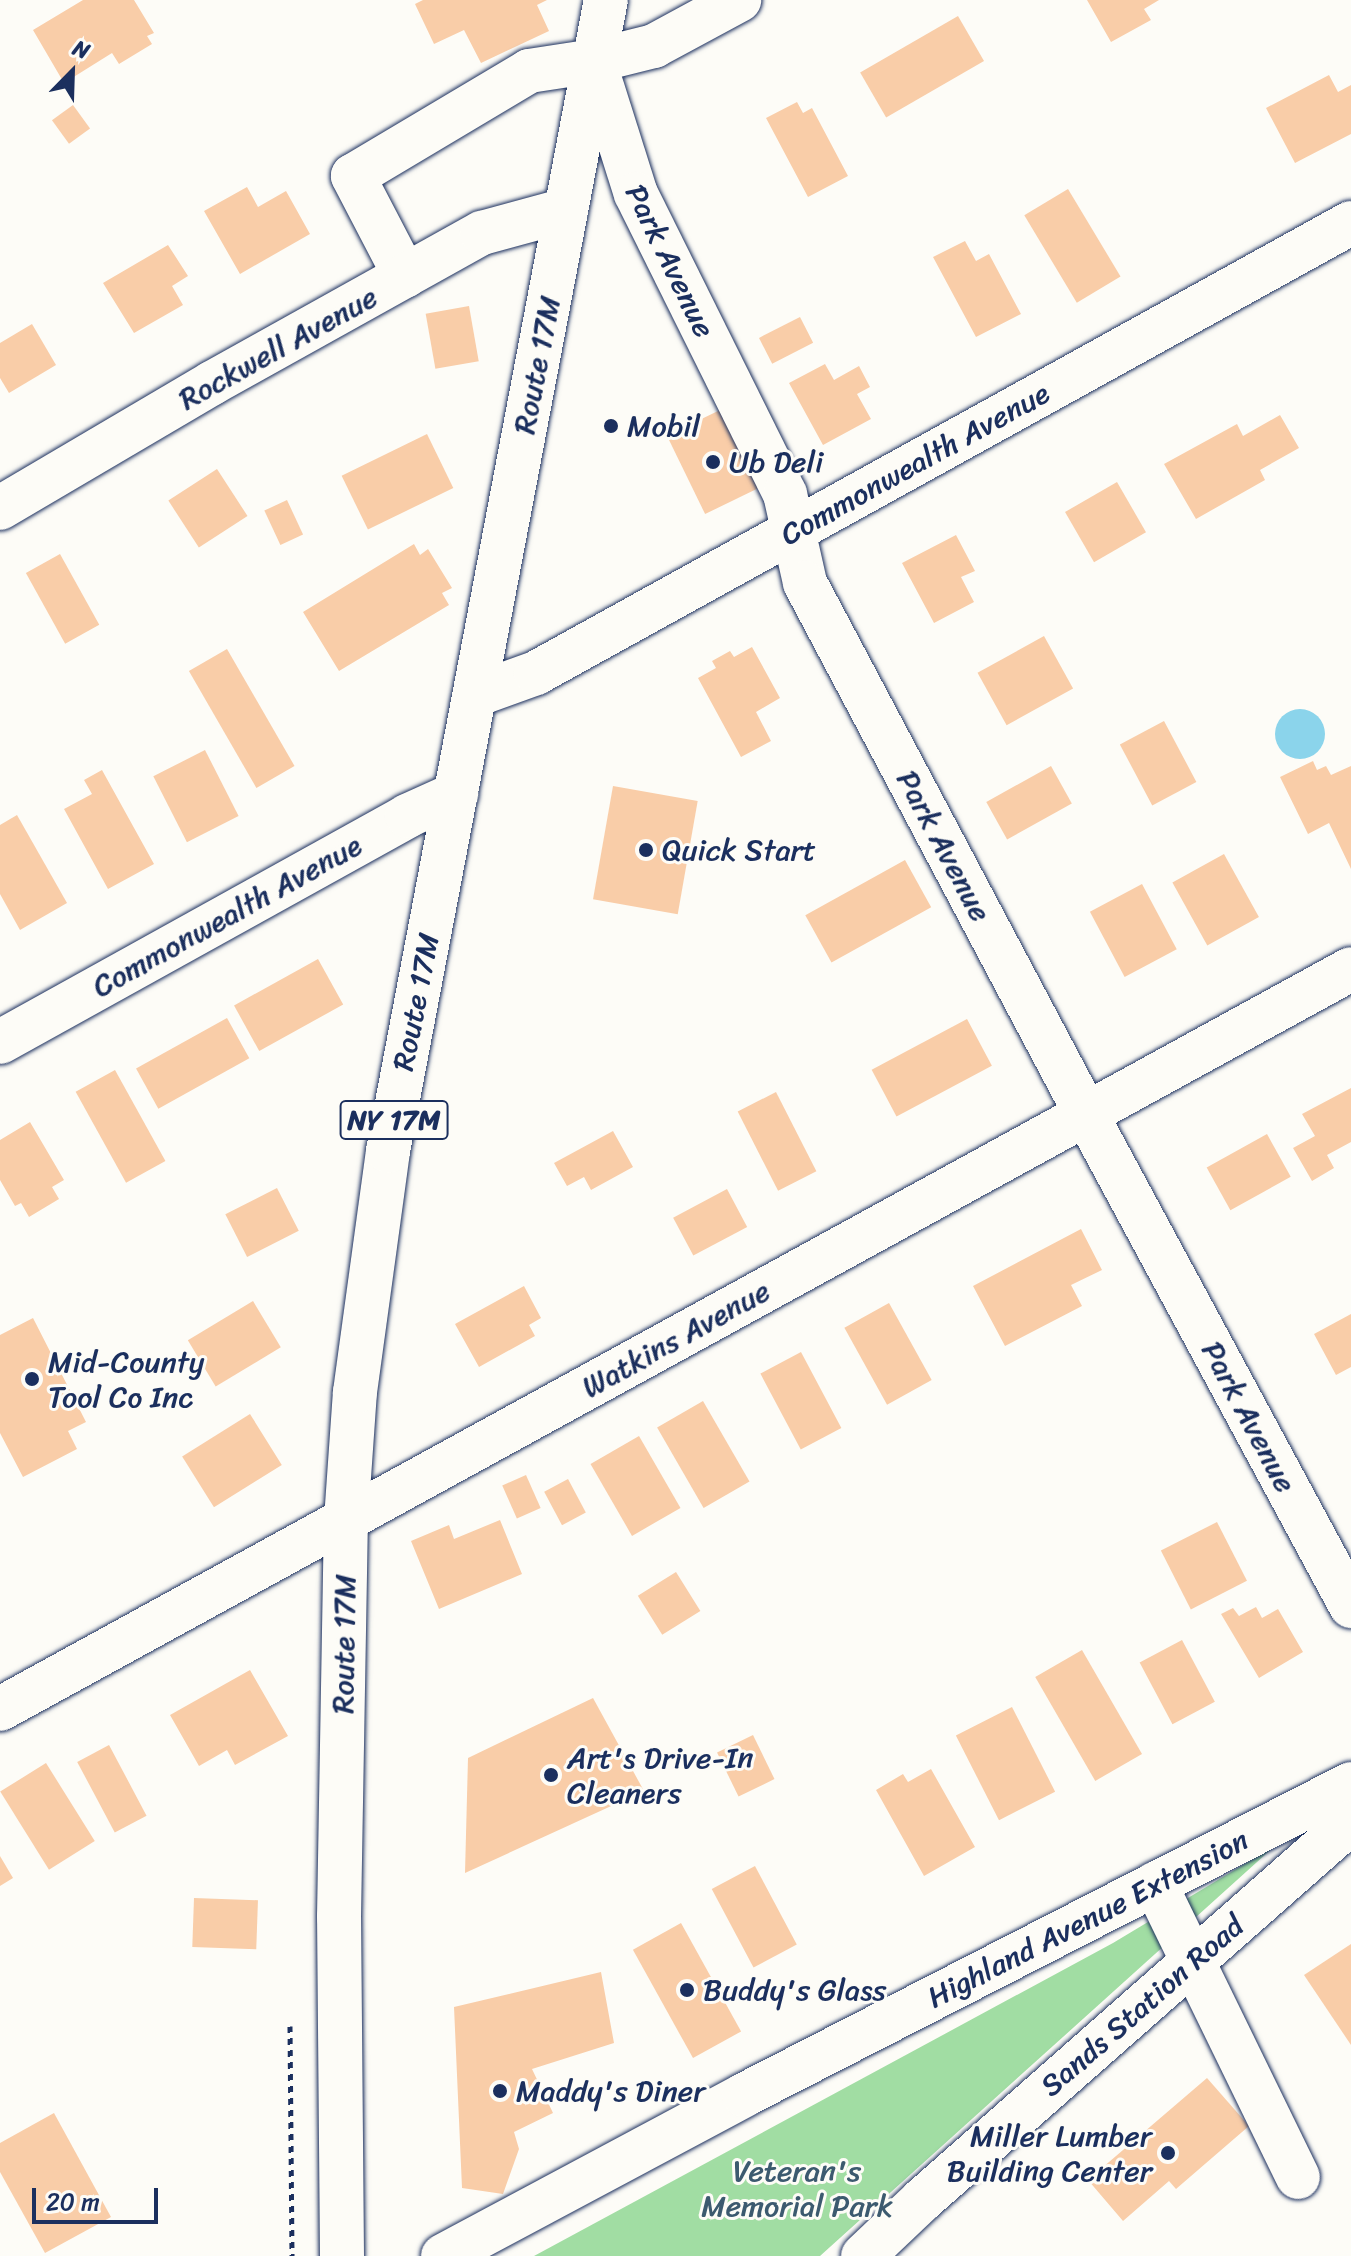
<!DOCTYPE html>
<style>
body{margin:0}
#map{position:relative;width:1351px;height:2256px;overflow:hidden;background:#fdfcf7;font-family:Sriracha,sans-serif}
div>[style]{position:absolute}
.green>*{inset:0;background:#a1dda3}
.water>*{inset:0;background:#8bd4eb}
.round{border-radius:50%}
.building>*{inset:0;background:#f9cda8;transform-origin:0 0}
.path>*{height:5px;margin-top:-2.5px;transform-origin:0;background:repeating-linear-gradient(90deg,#1b2f5e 0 6px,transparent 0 12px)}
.roads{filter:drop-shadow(0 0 2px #1b2f5e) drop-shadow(0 0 2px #1b2f5e)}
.minor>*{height:44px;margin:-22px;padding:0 22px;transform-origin:22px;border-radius:22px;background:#fdfcf7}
.major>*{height:44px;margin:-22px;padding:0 22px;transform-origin:22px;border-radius:22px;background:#fdfcf7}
.dots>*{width:22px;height:22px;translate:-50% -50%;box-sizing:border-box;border:4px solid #fdfcf7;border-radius:50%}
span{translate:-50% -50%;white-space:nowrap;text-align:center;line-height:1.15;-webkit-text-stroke:6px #fdfcf7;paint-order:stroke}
.shield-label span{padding:2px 6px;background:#fdfcf7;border:2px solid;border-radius:6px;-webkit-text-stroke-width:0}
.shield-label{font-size:28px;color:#1b2f5e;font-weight:700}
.street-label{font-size:30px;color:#1b2f5e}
.poi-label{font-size:30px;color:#1b2f5e}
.left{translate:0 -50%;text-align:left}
.right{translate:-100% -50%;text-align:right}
.park-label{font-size:30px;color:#3c5a6f}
.north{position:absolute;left:32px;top:32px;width:80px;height:80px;-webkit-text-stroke:6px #fdfcf7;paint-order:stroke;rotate:23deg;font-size:22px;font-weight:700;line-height:32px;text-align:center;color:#1b2f5e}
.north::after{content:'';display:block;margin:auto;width:28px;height:36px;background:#1b2f5e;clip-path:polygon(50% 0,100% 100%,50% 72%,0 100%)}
.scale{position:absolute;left:32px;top:2188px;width:126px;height:36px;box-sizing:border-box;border:4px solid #1b2f5e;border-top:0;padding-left:10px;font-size:24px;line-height:28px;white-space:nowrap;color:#1b2f5e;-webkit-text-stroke:6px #fdfcf7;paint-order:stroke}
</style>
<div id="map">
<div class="green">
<div style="clip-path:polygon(1276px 1845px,820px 2256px,534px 2256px,1113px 1943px)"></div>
</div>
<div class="water">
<div class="round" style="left:1275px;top:709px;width:50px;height:50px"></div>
</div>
<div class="building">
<div style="clip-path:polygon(83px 0,134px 0,154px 33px,147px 36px,152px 44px,119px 64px,112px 53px,64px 83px,33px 30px)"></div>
<div style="clip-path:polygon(423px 0,547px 0,537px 5px,549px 31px,481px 63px,464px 30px,434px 44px,415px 4px)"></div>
<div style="clip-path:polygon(1087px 0,1159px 0,1144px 9px,1151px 20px,1111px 42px)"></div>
<div style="left:958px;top:16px;width:52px;height:113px;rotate:60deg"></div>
<div style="clip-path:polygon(1329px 75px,1338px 92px,1351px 85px,1351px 134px,1295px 163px,1266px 108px)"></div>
<div style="clip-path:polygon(797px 102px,803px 113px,812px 108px,848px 176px,808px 197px,766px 118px)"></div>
<div style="left:73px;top:105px;width:29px;height:26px;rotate:54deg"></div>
<div style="clip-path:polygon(247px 187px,258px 207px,286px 191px,310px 234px,240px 274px,204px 211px)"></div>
<div style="left:1068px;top:189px;width:102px;height:51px;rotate:59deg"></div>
<div style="clip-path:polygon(965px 241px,976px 261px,989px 254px,1021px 314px,976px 337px,933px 257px)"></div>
<div style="clip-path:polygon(168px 245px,188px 276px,172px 286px,183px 305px,134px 333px,103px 283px)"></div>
<div style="left:469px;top:306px;width:56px;height:44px;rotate:80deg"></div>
<div style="left:800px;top:317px;width:29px;height:46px;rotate:63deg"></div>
<div style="clip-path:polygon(32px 324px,56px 365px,9px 393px,0 378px,0 343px)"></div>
<div style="clip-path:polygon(825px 364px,834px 380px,859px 366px,870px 387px,857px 394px,871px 419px,823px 445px,789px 383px)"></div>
<div style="left:720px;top:410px;width:87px;height:59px;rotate:64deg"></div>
<div style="clip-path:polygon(1280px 415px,1299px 448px,1260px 470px,1265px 480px,1196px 519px,1164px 464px,1237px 424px,1243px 436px)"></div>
<div style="left:427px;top:434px;width:60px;height:95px;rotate:64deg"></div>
<div style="left:217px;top:469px;width:56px;height:58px;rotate:57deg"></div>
<div style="left:1117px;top:482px;width:58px;height:60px;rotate:60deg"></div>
<div style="left:287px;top:500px;width:38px;height:25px;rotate:65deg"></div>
<div style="clip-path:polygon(956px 535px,975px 571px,961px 577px,974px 602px,934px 623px,902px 563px)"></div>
<div style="clip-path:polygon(414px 544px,420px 555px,428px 549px,452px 588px,442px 593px,449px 605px,339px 671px,303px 612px)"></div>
<div style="left:60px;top:554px;width:81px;height:39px;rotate:61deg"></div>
<div style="left:1044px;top:636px;width:60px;height:76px;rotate:61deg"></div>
<div style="clip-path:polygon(752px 647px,780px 698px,756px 712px,771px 741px,741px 757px,698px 678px,716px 668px,712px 661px,730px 651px,734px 657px)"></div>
<div style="left:227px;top:649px;width:135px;height:44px;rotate:60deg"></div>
<div style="left:1164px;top:721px;width:69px;height:50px;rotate:62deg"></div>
<div style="left:205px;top:750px;width:74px;height:58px;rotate:63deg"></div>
<div style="clip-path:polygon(1313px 761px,1317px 770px,1326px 766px,1331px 775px,1351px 766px,1351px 869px,1329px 823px,1308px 834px,1280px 777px)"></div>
<div style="left:1051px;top:766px;width:43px;height:74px;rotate:61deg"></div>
<div style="clip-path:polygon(102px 770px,154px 864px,108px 889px,64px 809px,92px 794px,84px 780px)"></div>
<div style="left:613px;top:786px;width:86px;height:115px;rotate:10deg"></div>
<div style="clip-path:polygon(17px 815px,67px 903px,20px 930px,0 894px,0 825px)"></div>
<div style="left:1224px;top:854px;width:72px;height:59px;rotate:61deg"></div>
<div style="left:905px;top:860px;width:54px;height:114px;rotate:61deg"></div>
<div style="left:1142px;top:884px;width:74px;height:59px;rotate:62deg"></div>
<div style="left:318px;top:959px;width:52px;height:96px;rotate:61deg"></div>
<div style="left:227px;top:1018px;width:46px;height:104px;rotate:61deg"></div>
<div style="left:967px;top:1019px;width:53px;height:108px;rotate:62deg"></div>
<div style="left:115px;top:1070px;width:104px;height:45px;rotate:61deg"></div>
<div style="clip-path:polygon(1351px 1088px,1351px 1142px,1327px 1155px,1334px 1168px,1312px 1181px,1293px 1148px,1315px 1136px,1302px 1114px)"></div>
<div style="left:776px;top:1092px;width:89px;height:43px;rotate:63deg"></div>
<div style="clip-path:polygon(30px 1122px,64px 1180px,52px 1187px,59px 1199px,29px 1217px,21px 1203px,15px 1206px,0 1180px,0 1140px)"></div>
<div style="clip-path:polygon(613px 1131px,633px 1167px,591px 1190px,584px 1177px,567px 1186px,554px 1163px)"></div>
<div style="left:1267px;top:1134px;width:49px;height:69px;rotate:61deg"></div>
<div style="left:277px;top:1188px;width:48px;height:58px;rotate:63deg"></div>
<div style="left:727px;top:1189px;width:43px;height:61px;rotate:62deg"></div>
<div style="clip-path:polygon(1081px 1229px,1102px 1270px,1071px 1285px,1082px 1306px,1005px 1346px,973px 1286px)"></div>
<div style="clip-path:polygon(524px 1286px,541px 1318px,529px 1325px,535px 1336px,479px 1367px,455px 1324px)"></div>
<div style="left:253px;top:1301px;width:54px;height:76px;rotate:59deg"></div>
<div style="left:889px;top:1303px;width:88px;height:51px;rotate:61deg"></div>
<div style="clip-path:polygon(1351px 1314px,1351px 1367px,1336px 1375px,1314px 1334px)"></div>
<div style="clip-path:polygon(33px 1318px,86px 1422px,68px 1431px,77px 1449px,23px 1477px,0 1433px,0 1335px)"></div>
<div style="left:801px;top:1352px;width:86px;height:46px;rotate:62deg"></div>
<div style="left:703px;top:1401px;width:93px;height:53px;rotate:60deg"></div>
<div style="left:250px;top:1414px;width:60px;height:80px;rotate:58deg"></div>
<div style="left:639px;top:1436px;width:83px;height:56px;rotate:60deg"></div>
<div style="left:526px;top:1475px;width:36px;height:26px;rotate:66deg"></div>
<div style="left:568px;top:1479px;width:38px;height:27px;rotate:62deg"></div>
<div style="clip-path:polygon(500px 1520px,522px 1574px,439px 1609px,411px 1541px,449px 1525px,454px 1539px)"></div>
<div style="left:1217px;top:1522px;width:66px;height:63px;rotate:63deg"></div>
<div style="left:676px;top:1572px;width:46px;height:45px;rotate:58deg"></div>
<div style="clip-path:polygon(1256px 1607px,1262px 1618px,1278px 1609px,1303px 1652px,1259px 1678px,1221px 1614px,1233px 1608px,1239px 1616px)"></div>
<div style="left:1182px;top:1640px;width:70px;height:48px;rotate:62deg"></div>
<div style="left:1082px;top:1650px;width:120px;height:54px;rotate:60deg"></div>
<div style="clip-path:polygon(250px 1670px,288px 1736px,235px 1765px,227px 1750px,199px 1766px,170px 1715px)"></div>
<div style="clip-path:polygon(593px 1698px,644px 1791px,465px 1873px,468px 1758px)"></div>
<div style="left:1012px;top:1707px;width:95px;height:63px;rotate:63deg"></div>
<div style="left:753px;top:1735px;width:49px;height:40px;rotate:64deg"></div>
<div style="left:109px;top:1745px;width:80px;height:36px;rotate:62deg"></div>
<div style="left:46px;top:1763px;width:92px;height:54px;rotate:58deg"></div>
<div style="clip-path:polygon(931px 1769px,975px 1847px,924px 1876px,876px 1790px,903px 1774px,908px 1782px)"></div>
<div style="clip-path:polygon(0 1856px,13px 1878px,0 1886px)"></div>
<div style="left:755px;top:1866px;width:89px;height:49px;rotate:62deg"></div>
<div style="left:194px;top:1898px;width:64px;height:49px;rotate:2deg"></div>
<div style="left:681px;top:1923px;width:124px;height:55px;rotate:61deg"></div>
<div style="clip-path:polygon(1351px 1944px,1351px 2045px,1304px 1975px)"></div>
<div style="clip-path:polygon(601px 1972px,614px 2043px,532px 2069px,553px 2113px,514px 2132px,519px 2149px,503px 2194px,462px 2188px,454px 2007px)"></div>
<div style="clip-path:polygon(1207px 2078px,1249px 2126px,1176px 2189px,1169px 2181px,1123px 2221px,1088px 2180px)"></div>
<div style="clip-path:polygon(54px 2113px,111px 2217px,45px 2253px,0 2172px,0 2143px)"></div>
</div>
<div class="path">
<div style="left:290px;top:2026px;width:230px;rotate:89.5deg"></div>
</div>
<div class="roads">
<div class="minor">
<div style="left:594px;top:61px;width:139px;rotate:72.5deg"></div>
<div style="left:636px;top:194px;width:335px;rotate:63.6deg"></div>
<div style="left:785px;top:494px;width:91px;rotate:77.3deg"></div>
<div style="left:805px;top:583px;width:601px;rotate:62.11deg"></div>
<div style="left:1086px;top:1114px;width:559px;rotate:61.69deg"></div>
<div style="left:405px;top:276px;width:113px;rotate:-117.5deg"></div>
<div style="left:353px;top:176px;width:205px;rotate:-30.8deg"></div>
<div style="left:529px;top:71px;width:66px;rotate:-8.7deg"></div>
<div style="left:594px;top:61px;width:62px;rotate:-14deg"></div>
<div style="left:654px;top:46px;width:97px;rotate:-28.4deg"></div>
<div style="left:0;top:508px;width:246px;rotate:-30.5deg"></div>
<div style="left:212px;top:383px;width:309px;rotate:-29.1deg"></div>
<div style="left:482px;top:233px;width:87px;rotate:-15.3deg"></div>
<div style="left:475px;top:695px;width:65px;rotate:-19.8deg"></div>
<div style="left:536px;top:673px;width:931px;rotate:-28.91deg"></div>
<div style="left:0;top:1042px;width:466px;rotate:-29deg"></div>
<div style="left:407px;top:816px;width:54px;rotate:-24.2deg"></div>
<div style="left:0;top:1709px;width:1540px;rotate:-28.71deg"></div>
<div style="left:1155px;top:1884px;width:326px;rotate:64deg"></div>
<div style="left:443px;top:2256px;width:341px;rotate:-28.1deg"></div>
<div style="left:744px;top:2095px;width:682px;rotate:-27.13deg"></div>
<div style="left:863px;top:2256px;width:81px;rotate:-43.5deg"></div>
<div style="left:922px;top:2200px;width:572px;rotate:-41.38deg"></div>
</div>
<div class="major">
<div style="left:342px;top:2256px;width:339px;rotate:-90.5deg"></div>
<div style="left:339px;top:1917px;width:397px;rotate:-89deg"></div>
<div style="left:346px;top:1520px;width:128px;rotate:-86deg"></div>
<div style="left:355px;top:1392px;width:243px;rotate:-82.2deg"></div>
<div style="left:388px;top:1151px;width:1171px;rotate:-79.28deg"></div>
</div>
</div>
<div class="dots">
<div style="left:611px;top:426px;background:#1b2f5e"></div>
<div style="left:713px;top:462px;background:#1b2f5e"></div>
<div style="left:646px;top:850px;background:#1b2f5e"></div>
<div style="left:32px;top:1379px;background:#1b2f5e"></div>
<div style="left:551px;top:1775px;background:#1b2f5e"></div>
<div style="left:687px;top:1990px;background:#1b2f5e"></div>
<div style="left:500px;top:2091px;background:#1b2f5e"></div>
<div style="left:1168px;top:2153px;background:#1b2f5e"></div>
</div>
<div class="shield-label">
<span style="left:394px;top:1120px">NY 17M</span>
</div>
<div class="street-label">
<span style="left:670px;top:261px;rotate:64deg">Park Avenue</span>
<span style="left:278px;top:348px;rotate:-29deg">Rockwell Avenue</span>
<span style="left:537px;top:365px;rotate:-79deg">Route 17M</span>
<span style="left:915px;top:464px;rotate:-29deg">Commonwealth Avenue</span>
<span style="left:944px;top:846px;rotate:62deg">Park Avenue</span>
<span style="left:227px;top:916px;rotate:-29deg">Commonwealth Avenue</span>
<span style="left:416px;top:1002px;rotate:-79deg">Route 17M</span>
<span style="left:676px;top:1339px;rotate:-29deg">Watkins Avenue</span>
<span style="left:1249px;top:1417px;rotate:62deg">Park Avenue</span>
<span style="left:344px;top:1644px;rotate:-89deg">Route 17M</span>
<span style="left:1088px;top:1919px;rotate:-27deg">Highland Avenue Extension</span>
<span style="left:1142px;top:2006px;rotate:-41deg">Sands Station Road</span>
</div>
<div class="poi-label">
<span class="left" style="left:627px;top:426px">Mobil</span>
<span class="left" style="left:729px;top:462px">Ub Deli</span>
<span class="left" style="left:662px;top:850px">Quick Start</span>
<span class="left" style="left:48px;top:1379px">Mid-County<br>Tool Co Inc</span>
<span class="left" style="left:567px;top:1775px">Art's Drive-In<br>Cleaners</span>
<span class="left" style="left:703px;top:1990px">Buddy's Glass</span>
<span class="left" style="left:516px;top:2091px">Maddy's Diner</span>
<span class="right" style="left:1152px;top:2153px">Miller Lumber<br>Building Center</span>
</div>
<div class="park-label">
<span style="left:797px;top:2188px">Veteran's<br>Memorial Park</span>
</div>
<div class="north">N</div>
<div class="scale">20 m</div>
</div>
